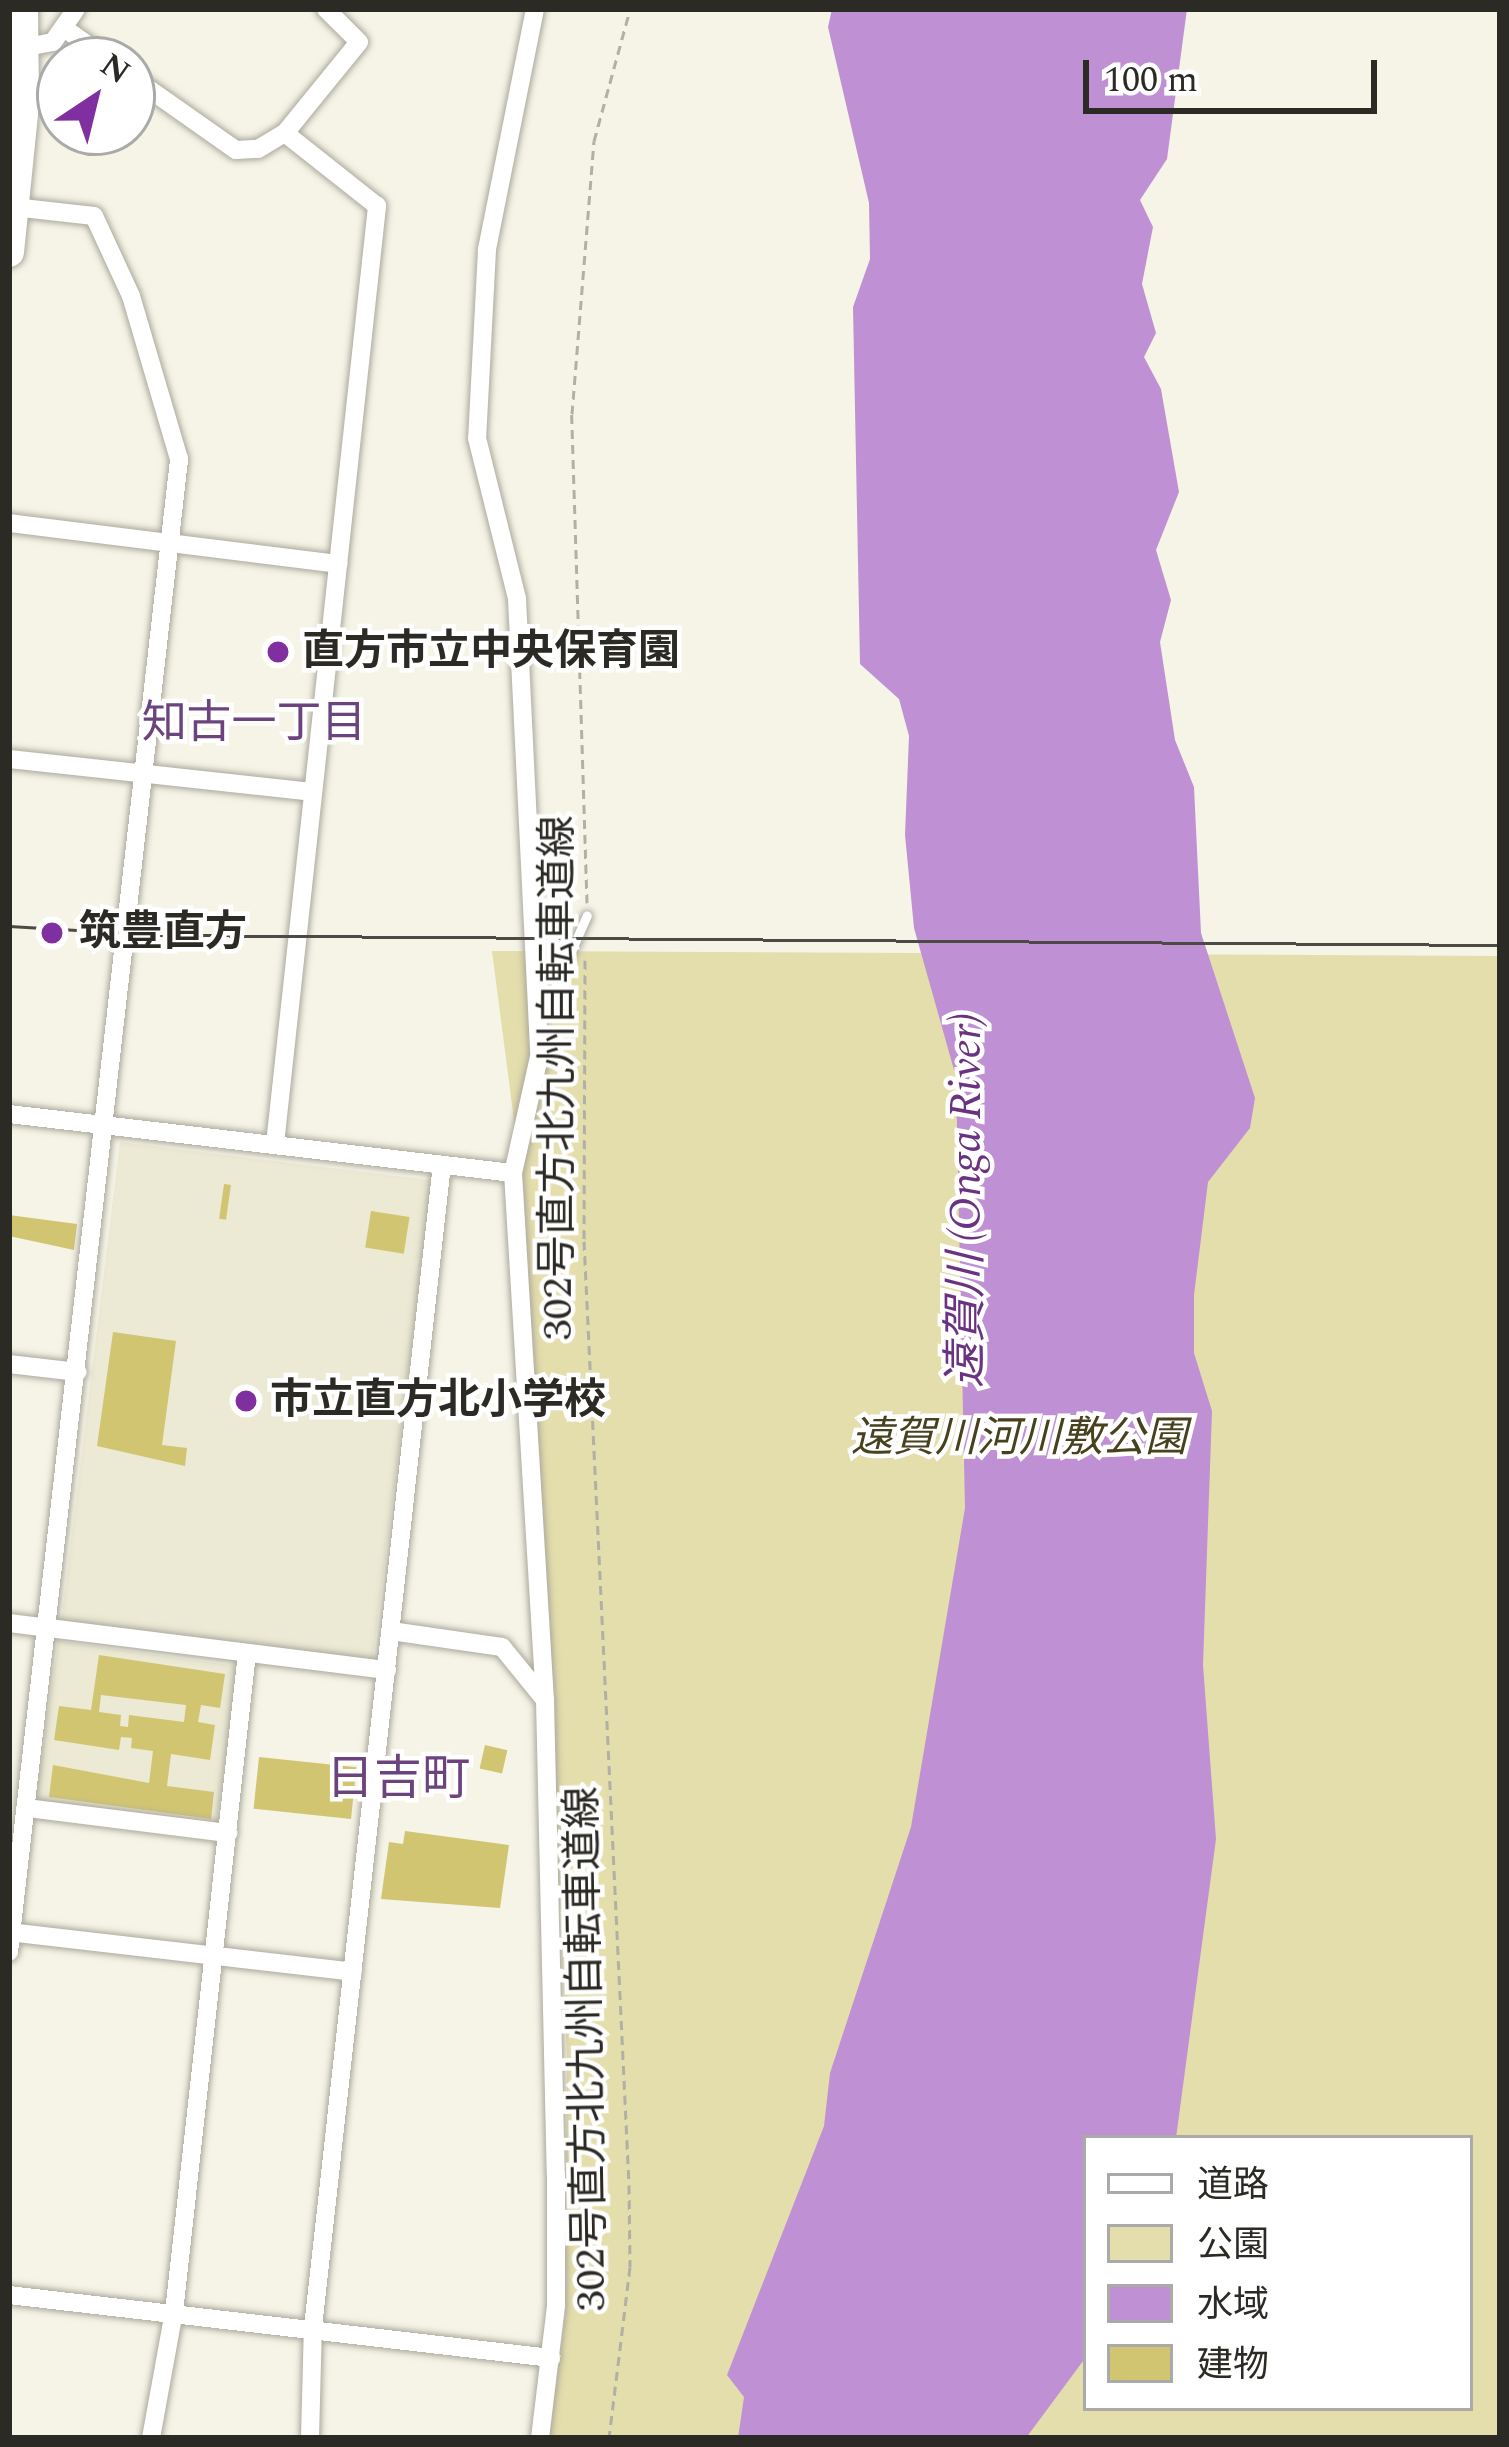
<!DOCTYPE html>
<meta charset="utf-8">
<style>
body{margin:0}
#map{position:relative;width:1509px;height:2447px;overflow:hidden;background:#f5f4e7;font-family:Spectral,"Noto Sans JP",serif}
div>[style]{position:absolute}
.built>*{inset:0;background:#ece9d4;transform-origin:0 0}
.green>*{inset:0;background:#e4ddac}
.water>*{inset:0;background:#bf91d4}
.building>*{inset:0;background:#d2c572;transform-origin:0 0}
.path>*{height:3px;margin-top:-1.5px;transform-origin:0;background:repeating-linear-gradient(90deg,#b1b0a5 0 9px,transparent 0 15px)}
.roads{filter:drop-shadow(0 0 3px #aba99d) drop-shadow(0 0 3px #aba99d)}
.lane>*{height:9px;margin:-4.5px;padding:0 4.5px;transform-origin:4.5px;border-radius:4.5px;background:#fff}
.street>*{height:18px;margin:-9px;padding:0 9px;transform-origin:9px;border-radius:9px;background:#fff}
.primary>*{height:30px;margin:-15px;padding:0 15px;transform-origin:15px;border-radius:15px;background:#fff}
.tram>*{height:3px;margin:-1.5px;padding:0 1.5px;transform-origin:1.5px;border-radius:1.5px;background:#4b4a44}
.dots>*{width:33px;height:33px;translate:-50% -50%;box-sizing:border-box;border:6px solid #fff;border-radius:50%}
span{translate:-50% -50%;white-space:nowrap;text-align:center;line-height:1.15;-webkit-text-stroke:9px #fff;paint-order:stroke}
.poi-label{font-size:42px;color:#2b2a25;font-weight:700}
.left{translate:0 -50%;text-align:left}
.street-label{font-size:42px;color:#2b2a25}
.park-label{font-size:42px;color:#47411d;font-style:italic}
.neighbourhood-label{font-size:45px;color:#6c447d}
.water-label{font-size:45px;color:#6a3382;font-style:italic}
.quarter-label{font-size:48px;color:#6c447d}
.frame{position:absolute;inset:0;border:12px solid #2b2a25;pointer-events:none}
.legend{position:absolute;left:1083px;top:2135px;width:390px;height:276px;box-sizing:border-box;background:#fff;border:3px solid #aaaaa8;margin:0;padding:15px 21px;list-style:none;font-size:36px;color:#2b2a25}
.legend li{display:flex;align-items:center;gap:24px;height:60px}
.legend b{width:60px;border:3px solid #aaaaa8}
.north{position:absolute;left:36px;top:36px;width:120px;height:120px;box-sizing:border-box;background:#fff;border:3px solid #aaaaa8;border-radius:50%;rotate:35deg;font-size:33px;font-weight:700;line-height:48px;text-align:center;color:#2b2a25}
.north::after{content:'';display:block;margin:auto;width:42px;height:54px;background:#7f2f9f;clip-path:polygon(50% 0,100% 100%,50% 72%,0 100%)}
.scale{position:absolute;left:1083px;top:60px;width:294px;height:54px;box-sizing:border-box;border:6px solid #2b2a25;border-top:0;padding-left:15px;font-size:36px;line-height:42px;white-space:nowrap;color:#2b2a25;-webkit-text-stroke:9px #fff;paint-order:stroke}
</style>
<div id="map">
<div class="built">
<div style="left:120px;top:1142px;width:314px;height:483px;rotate:7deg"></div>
<div style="left:58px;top:1641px;width:182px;height:161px;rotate:8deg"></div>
</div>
<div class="green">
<div style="clip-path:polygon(evenodd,492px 951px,1500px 956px,1500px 2438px,549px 2438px,565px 2315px,567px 2055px,524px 1197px,492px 951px,1086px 2138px,1470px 2138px,1470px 2408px,1086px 2408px,1086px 2138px)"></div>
</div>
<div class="water">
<div style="clip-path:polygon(832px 9px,1187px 9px,1167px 159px,1140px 200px,1153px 227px,1142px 284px,1156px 333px,1144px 357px,1161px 389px,1179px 492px,1156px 550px,1171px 600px,1160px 642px,1175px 740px,1194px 787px,1201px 933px,1255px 1098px,1250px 1128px,1208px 1182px,1194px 1295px,1194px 1353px,1212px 1411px,1203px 1665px,1216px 1839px,1176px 2138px,1086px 2138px,1086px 2357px,1026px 2438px,738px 2438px,744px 2397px,727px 2375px,824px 2126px,830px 2073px,911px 1827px,965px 1508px,956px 1077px,914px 928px,905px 835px,909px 736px,899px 699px,860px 664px,853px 307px,870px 259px,869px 203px,828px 27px)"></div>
</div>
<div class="building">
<div style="left:224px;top:1184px;width:7px;height:35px;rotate:8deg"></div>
<div style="left:371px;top:1211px;width:39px;height:37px;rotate:9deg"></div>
<div style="clip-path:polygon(9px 1215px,77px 1224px,74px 1250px,9px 1236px)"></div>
<div style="clip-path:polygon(113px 1332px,176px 1341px,162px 1445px,187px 1448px,185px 1466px,97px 1446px)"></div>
<div style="clip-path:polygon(evenodd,99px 1655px,225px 1674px,220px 1708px,201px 1705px,198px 1722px,215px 1725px,210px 1760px,171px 1754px,167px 1786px,214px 1792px,211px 1819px,49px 1797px,53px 1765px,149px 1783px,153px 1751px,131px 1748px,132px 1738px,121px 1737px,119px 1750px,54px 1740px,59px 1706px,91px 1710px,99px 1655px,101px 1695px,186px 1705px,184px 1722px,129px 1715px,128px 1727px,120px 1726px,121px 1715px,99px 1712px,101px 1695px)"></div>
<div style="left:485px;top:1745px;width:23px;height:24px;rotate:13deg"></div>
<div style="left:259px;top:1757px;width:98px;height:52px;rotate:6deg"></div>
<div style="clip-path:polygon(405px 1831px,509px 1845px,500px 1908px,381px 1899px,389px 1842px,403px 1844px)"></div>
</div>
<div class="path">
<div style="left:587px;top:903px;width:489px;rotate:-91.8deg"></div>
<div style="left:572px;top:414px;width:274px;rotate:-85.4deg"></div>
<div style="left:594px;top:141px;width:137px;rotate:-74.7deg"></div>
<div style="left:585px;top:960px;width:281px;rotate:90.2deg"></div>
<div style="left:584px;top:1241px;width:945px;rotate:87.27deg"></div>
<div style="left:629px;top:2185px;width:82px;rotate:89.3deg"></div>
<div style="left:630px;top:2267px;width:172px;rotate:97deg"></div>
</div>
<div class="roads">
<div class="lane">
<div style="left:542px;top:1017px;width:111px;rotate:-66.2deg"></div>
</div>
<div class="street">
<div style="left:535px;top:9px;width:246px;rotate:101.3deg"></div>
<div style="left:487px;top:250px;width:188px;rotate:93deg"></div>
<div style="left:477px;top:438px;width:166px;rotate:76deg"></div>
<div style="left:517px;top:599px;width:459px;rotate:87.2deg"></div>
<div style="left:539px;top:1057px;width:119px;rotate:102.6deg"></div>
<div style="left:513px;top:1173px;width:528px;rotate:86.53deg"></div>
<div style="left:545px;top:1700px;width:475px;rotate:88.7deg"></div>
<div style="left:556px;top:2175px;width:131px;rotate:90deg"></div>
<div style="left:556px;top:2306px;width:133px;rotate:96.9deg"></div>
<div style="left:64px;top:28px;width:55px;rotate:35.4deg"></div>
<div style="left:27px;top:47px;width:26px;rotate:-11deg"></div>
<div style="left:53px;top:42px;width:40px;rotate:-55.1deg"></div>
<div style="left:132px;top:77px;width:127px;rotate:35.1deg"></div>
<div style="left:236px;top:150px;width:22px;rotate:-3deg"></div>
<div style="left:258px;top:149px;width:31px;rotate:-31deg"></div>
<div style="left:9px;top:523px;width:332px;rotate:7.1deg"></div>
<div style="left:9px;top:759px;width:305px;rotate:6.2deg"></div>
<div style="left:9px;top:1114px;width:507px;rotate:6.68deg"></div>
<div style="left:275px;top:1144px;width:944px;rotate:-83.79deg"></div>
<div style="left:377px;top:206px;width:117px;rotate:-141.6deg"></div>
<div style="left:285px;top:133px;width:117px;rotate:-50.9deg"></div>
<div style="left:359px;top:42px;width:47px;rotate:-135deg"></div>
<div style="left:9px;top:1364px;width:69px;rotate:6.6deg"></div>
<div style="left:9px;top:1623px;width:381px;rotate:7.1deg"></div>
<div style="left:391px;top:1631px;width:112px;rotate:8.2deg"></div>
<div style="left:502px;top:1647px;width:68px;rotate:50.9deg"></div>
<div style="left:27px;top:1808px;width:203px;rotate:7.1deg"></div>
<div style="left:9px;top:1932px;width:346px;rotate:6.6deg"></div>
<div style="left:9px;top:1952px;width:1503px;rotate:-83.5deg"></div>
<div style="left:179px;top:459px;width:170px;rotate:-106.4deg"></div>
<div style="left:131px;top:296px;width:88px;rotate:-114.8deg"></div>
<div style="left:94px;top:216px;width:81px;rotate:-173.6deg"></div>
<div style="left:9px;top:2295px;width:546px;rotate:6.63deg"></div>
<div style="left:151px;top:2438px;width:128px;rotate:-79.7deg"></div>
<div style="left:174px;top:2312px;width:663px;rotate:-83.68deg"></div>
<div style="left:310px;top:2438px;width:111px;rotate:-88.5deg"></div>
<div style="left:313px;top:2327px;width:1169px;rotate:-83.67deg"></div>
</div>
<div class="primary">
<div style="left:9px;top:252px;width:149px;rotate:-84.2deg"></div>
<div style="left:24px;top:104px;width:95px;rotate:-90.6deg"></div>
</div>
</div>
<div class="tram">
<div style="left:9px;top:926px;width:152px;rotate:3.4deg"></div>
<div style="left:161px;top:935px;width:1339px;rotate:0.43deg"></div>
</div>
<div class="dots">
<div style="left:278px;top:652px;background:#7f2f9f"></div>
<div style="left:52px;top:933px;background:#7f2f9f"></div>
<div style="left:246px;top:1401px;background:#7f2f9f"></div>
</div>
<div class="poi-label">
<span class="left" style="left:302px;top:652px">直方市立中央保育園</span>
<span class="left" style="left:79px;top:933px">筑豊直方</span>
<span class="left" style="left:270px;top:1401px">市立直方北小学校</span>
</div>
<div class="street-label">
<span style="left:559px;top:1078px;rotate:-90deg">302号直方北九州自転車道線</span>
<span style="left:588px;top:2049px;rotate:-91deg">302号直方北九州自転車道線</span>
</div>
<div class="park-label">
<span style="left:1019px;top:1439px">遠賀川河川敷公園</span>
</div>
<div class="neighbourhood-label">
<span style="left:254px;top:724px">知古一丁目</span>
</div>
<div class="water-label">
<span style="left:967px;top:1200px;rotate:-90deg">遠賀川 (Onga River)</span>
</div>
<div class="quarter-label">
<span style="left:398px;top:1780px">日吉町</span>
</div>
<div class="frame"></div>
<ul class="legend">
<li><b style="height:15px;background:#fff"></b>道路</li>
<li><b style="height:33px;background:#e4ddac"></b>公園</li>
<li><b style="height:33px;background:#bf91d4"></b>水域</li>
<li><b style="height:33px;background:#d2c572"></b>建物</li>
</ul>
<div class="north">N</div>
<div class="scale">100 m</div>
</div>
